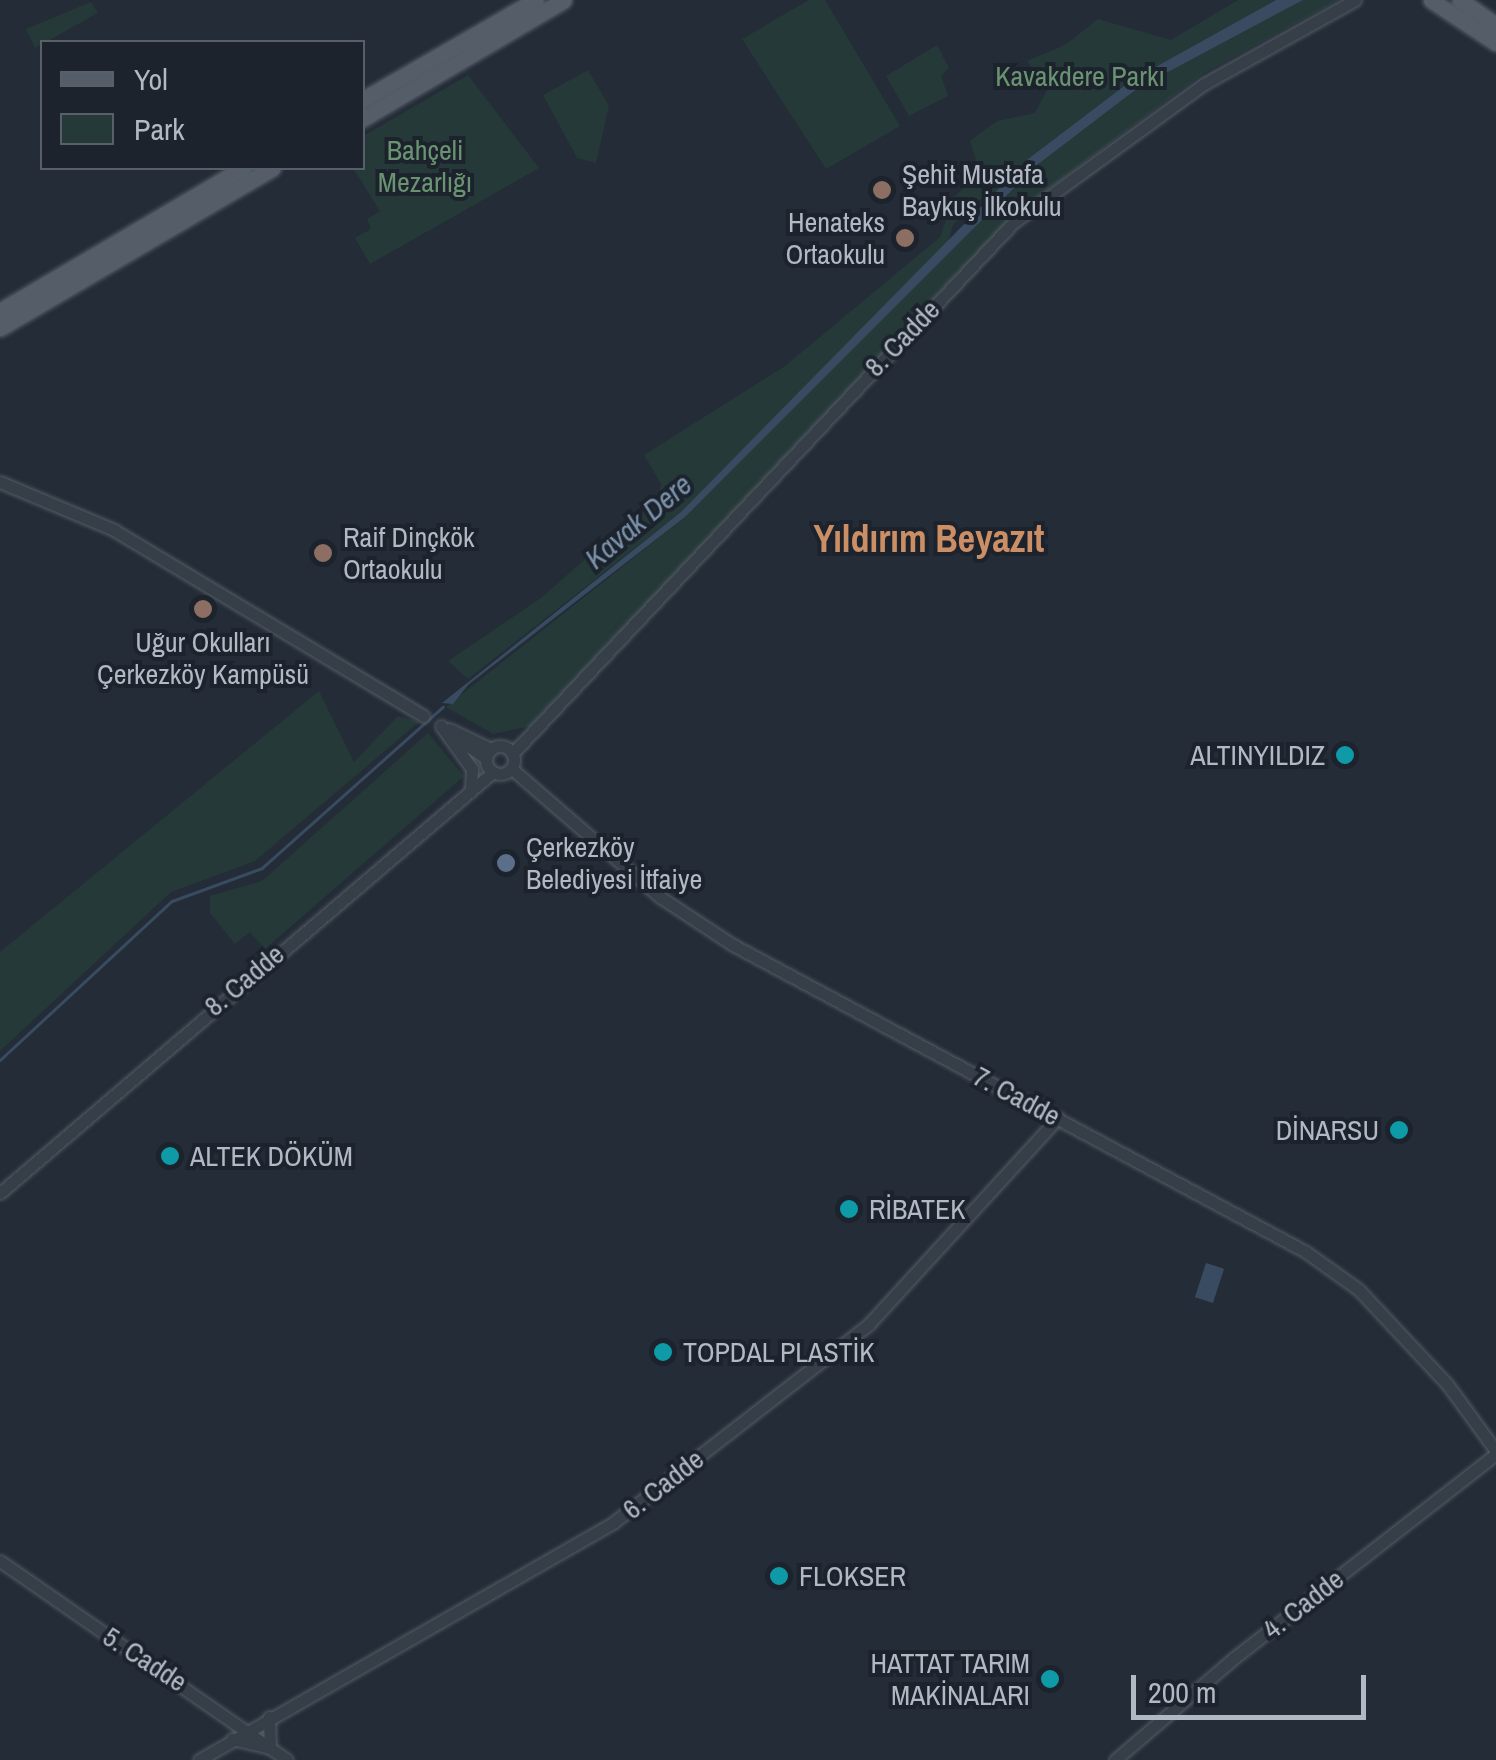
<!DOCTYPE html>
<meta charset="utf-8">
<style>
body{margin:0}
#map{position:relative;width:1496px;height:1760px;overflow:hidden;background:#232c37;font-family:"Archivo Narrow",sans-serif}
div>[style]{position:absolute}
.green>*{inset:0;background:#263939}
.water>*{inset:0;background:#394b60;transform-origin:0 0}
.stream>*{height:2.5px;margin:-1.25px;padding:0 1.25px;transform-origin:1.25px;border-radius:1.25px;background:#394b60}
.roads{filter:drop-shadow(0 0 2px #545c66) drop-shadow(0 0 2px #545c66)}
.minor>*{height:11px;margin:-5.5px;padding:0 5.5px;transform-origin:5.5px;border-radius:5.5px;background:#363e48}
.minor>.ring{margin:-5.5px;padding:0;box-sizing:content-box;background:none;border:11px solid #363e48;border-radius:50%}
.major>*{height:15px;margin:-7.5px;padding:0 7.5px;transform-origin:7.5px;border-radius:7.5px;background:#545d68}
.dots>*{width:28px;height:28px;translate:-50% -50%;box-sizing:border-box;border:5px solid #1c232d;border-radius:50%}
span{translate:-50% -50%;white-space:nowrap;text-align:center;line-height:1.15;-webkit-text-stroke:8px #1c232d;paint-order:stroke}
.park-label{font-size:28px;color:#6a9372}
.poi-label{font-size:28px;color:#b1b9c4}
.left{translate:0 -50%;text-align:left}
.right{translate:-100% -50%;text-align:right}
.street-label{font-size:28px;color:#b1b9c4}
.water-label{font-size:30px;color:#7b91aa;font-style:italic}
.district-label{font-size:38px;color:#cb8e65;font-weight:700}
.legend{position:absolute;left:40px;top:40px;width:325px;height:130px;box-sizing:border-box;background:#1c232d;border:2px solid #585f69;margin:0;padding:12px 18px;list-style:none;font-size:30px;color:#b1b9c4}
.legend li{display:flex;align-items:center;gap:20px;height:50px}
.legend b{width:50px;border:2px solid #585f69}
.scale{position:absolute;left:1131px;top:1675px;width:235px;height:45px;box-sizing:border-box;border:5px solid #b1b9c4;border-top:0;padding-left:12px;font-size:30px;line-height:35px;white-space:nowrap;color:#b1b9c4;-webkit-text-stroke:8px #1c232d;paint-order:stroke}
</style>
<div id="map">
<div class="green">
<div style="clip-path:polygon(809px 0,825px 0,900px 126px,826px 169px,742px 39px)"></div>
<div style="clip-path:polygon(1238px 0,1276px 0,1132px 80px,1028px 159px,996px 194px,976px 201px,953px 225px,948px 242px,681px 512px,468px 679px,448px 661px,541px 598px,658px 495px,661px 484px,644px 455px,785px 366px,940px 237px,954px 197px,980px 173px,970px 141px,997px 121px,1035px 113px,1047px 90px,1027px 61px,1065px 45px,1098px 19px,1171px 40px)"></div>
<div style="clip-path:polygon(1303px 0,1339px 0,1204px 73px,1010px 218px,531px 726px,493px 734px,446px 707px,685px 517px,1037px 165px,1138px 88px)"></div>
<div style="clip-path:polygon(91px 2px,98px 13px,35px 48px,26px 29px)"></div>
<div style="clip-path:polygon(937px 45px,949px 68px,941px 76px,948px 96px,909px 116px,886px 76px)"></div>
<div style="clip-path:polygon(588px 70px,609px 106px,596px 163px,577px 158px,543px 95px)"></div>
<div style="clip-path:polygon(468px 75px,539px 168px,370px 264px,355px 238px,371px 229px,367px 219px,380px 211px,353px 168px,362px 168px,363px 136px)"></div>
<div style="clip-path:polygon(319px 691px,354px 762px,398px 716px,419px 722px,255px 861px,171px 892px,0 1051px,0 952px)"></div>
<div style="clip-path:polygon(428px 733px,464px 776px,265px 949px,250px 932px,235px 944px,210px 913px,210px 896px,262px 881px)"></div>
</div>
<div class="water">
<div style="clip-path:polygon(1276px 0,1303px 0,1138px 88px,1037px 165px,685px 517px,468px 685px,453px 704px,442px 703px,681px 512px,1028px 159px,1132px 80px)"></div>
<div style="left:1206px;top:1263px;width:19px;height:36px;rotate:18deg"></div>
</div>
<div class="stream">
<div style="left:0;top:1060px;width:234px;rotate:-42.8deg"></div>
<div style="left:172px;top:901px;width:96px;rotate:-20.1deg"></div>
<div style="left:262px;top:868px;width:242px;rotate:-41.7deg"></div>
</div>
<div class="roads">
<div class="minor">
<div style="left:0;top:482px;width:124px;rotate:22.8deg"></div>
<div style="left:114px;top:530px;width:361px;rotate:31deg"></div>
<div style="left:441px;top:726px;width:53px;rotate:54.2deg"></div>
<div style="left:472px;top:769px;width:22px;rotate:93deg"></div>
<div style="left:449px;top:729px;width:47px;rotate:25.5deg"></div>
<div style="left:456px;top:738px;width:36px;rotate:34deg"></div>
<div class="ring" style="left:486px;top:746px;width:17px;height:17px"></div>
<div style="left:513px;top:753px;width:730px;rotate:-46.67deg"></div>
<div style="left:1014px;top:222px;width:235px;rotate:-36deg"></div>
<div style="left:1204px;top:84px;width:173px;rotate:-29.1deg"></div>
<div style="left:512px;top:769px;width:196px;rotate:40.9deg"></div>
<div style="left:660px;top:897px;width:87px;rotate:33.3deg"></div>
<div style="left:733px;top:945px;width:650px;rotate:28.18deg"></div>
<div style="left:1306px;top:1252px;width:65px;rotate:35.6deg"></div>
<div style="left:1359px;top:1290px;width:129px;rotate:46.9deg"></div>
<div style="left:1447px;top:1384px;width:83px;rotate:53.8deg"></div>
<div style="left:0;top:1193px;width:648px;rotate:-40.5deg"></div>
<div style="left:0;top:1561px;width:349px;rotate:34.7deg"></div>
<div style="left:232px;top:1739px;width:39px;rotate:13deg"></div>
<div style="left:270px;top:1748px;width:31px;rotate:-92deg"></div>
<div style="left:199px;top:1760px;width:478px;rotate:-29.8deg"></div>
<div style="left:614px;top:1522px;width:323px;rotate:-37.8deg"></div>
<div style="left:869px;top:1324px;width:280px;rotate:-47.5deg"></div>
<div style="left:1115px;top:1760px;width:157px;rotate:-40.6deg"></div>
<div style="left:1234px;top:1658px;width:332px;rotate:-37.9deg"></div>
</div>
<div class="major">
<div style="left:1431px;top:0;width:78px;rotate:33.5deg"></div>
<div style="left:1460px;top:0;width:44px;rotate:34.8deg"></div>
<div style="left:362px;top:100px;width:200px;rotate:-30deg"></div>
<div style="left:362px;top:119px;width:234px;rotate:-30.5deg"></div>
<div style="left:0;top:311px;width:282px;rotate:-30.5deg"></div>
<div style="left:0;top:328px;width:316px;rotate:-30.4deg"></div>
</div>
</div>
<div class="dots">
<div style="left:882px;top:190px;background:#8d6e63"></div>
<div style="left:905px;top:238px;background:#8d6e63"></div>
<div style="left:323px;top:553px;background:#8d6e63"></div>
<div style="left:203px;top:609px;background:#8d6e63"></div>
<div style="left:1345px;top:755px;background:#0f9aa8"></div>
<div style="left:506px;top:863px;background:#5c6f8a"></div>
<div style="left:1399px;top:1130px;background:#0f9aa8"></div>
<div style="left:170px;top:1156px;background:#0f9aa8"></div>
<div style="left:849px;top:1209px;background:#0f9aa8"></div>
<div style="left:663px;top:1352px;background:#0f9aa8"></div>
<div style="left:779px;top:1576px;background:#0f9aa8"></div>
<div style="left:1050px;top:1679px;background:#0f9aa8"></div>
</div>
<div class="park-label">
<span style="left:1080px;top:76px">Kavakdere Parkı</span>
<span style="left:425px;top:166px">Bahçeli<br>Mezarlığı</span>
</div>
<div class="poi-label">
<span class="left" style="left:902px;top:190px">Şehit Mustafa<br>Baykuş İlkokulu</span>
<span class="right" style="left:885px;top:238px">Henateks<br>Ortaokulu</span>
<span class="left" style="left:343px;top:553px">Raif Dinçkök<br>Ortaokulu</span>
<span style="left:203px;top:658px">Uğur Okulları<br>Çerkezköy Kampüsü</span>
<span class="right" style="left:1325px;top:755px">ALTINYILDIZ</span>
<span class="left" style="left:526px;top:863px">Çerkezköy<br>Belediyesi İtfaiye</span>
<span class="right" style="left:1379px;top:1130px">DİNARSU</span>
<span class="left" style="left:190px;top:1156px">ALTEK DÖKÜM</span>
<span class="left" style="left:869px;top:1209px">RİBATEK</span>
<span class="left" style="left:683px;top:1352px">TOPDAL PLASTİK</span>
<span class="left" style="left:799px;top:1576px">FLOKSER</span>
<span class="right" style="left:1030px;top:1679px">HATTAT TARIM<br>MAKİNALARI</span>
</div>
<div class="street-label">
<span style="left:902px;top:338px;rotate:-46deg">8. Cadde</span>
<span style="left:244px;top:980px;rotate:-40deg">8. Cadde</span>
<span style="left:1017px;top:1096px;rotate:28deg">7. Cadde</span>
<span style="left:663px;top:1484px;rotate:-38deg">6. Cadde</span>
<span style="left:1303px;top:1604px;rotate:-38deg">4. Cadde</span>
<span style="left:145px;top:1659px;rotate:33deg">5. Cadde</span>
</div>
<div class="water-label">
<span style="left:638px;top:521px;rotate:-40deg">Kavak Dere</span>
</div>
<div class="district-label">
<span style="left:929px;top:539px">Yıldırım Beyazıt</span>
</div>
<ul class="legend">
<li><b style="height:12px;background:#545d68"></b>Yol</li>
<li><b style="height:28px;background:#263939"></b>Park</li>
</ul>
<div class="scale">200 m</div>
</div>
